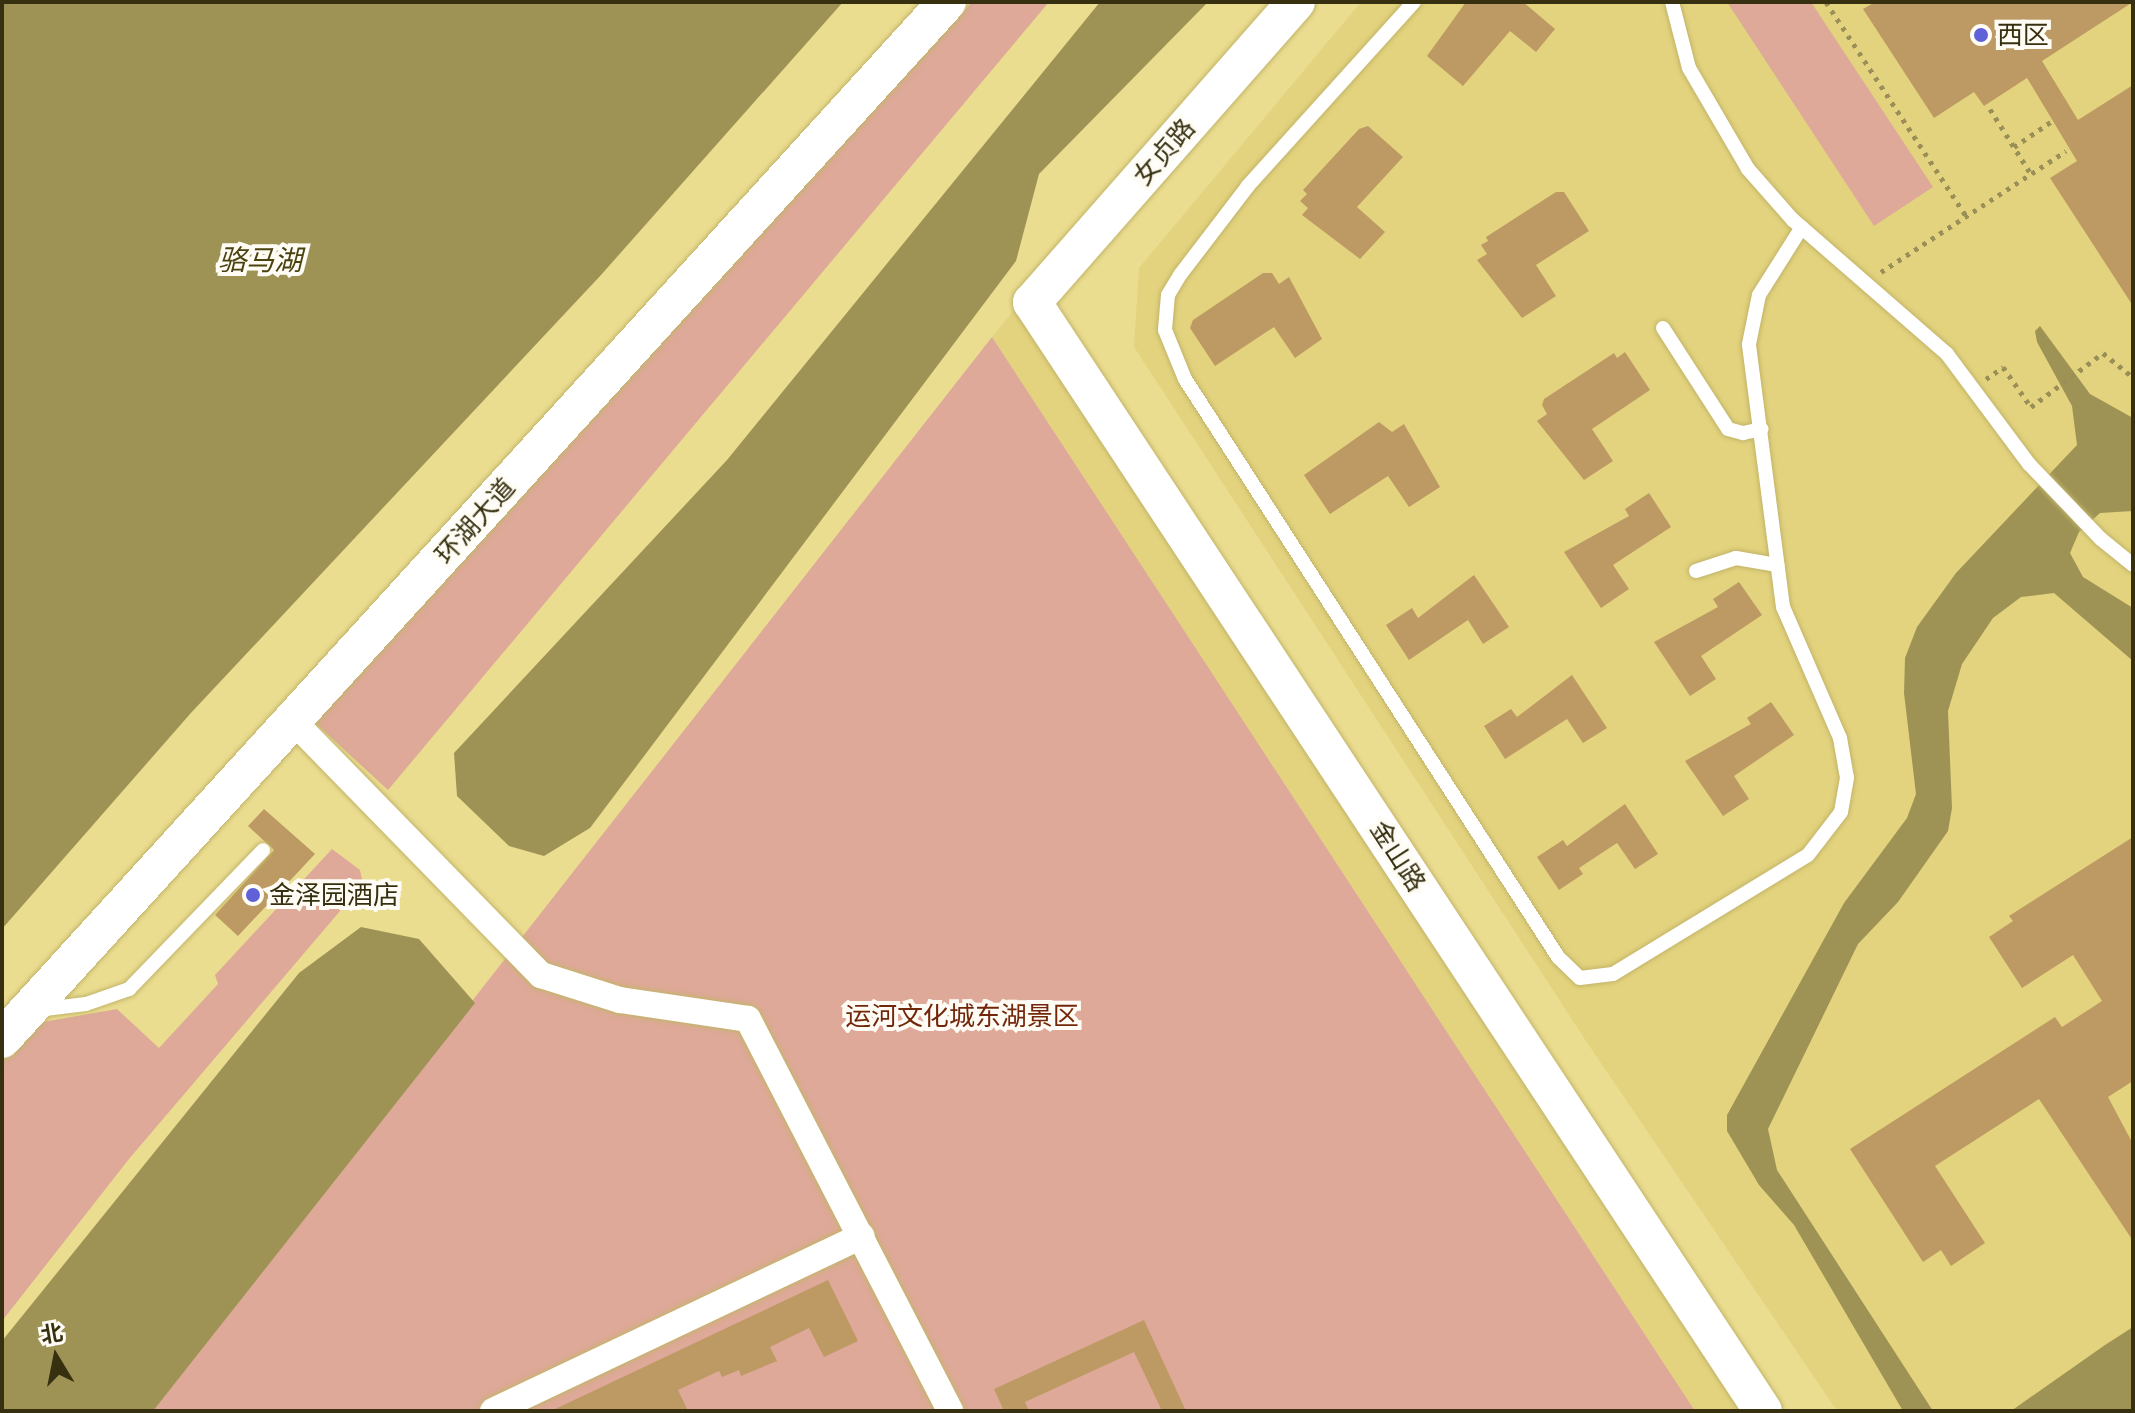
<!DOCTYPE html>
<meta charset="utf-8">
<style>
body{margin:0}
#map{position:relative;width:2135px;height:1413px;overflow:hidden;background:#ebdd90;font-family:"Golos Text","Noto Sans SC",sans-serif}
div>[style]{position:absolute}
.built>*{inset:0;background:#e3d37e}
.green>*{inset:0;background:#dea998}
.water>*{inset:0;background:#9e9355}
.building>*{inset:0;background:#bd9a63}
.path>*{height:5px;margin-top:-2.5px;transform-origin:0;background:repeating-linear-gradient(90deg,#9a9057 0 4px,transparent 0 10px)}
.roads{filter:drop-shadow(0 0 2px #c2b469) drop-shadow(0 0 2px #c2b469)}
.lane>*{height:14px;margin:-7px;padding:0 7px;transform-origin:7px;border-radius:7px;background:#fff}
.street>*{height:26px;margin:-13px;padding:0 13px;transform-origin:13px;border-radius:13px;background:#fff}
.secondary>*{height:38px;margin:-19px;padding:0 19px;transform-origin:19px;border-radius:19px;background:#fff}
.dots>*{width:22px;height:22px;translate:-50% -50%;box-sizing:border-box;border:4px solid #fefcf5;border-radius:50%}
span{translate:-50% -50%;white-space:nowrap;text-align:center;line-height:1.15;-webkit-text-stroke:8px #fefcf5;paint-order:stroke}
.poi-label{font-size:26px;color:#363010}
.left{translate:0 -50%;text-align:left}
.street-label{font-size:26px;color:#363010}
.park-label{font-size:26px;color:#73270a}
.water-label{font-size:28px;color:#4b4210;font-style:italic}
.frame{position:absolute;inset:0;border:4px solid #363010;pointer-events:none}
.north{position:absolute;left:16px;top:1317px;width:80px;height:80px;-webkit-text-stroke:6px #fefcf5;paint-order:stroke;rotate:350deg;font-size:22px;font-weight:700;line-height:32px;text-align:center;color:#363010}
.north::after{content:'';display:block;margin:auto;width:28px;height:36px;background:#363010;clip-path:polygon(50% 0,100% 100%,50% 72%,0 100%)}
</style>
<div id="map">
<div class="built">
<div style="clip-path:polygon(1361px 2px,2133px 2px,2133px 1411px,1837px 1411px,1588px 1044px,1134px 347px,1139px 268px)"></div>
<div style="clip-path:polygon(1019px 304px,1750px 1411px,1695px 1411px,992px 337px)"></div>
</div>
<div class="green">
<div style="clip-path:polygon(972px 2px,1049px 2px,388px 790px,313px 721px)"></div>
<div style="clip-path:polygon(1727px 2px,1811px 2px,1933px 187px,1874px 226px)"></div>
<div style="clip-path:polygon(992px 337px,1695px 1411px,151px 1411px)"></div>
<div style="clip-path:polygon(332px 849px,360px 870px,363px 884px,129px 1159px,2px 1321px,2px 1054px,37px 1023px,117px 1009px,159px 1048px,218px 984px,215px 975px)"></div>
</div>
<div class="water">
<div style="clip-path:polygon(2px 2px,843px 2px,601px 275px,190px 714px,2px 929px)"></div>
<div style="clip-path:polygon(1100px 2px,1208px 2px,1039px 174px,1016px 261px,590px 828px,544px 856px,509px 846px,457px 796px,454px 753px,727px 460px)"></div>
<div style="clip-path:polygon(2040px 326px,2090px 394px,2133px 418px,2133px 511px,2100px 513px,2079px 532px,2070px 553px,2083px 577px,2133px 608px,2133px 661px,2054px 593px,2021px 597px,1993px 618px,1962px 664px,1948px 711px,1952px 808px,1948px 831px,1898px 902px,1858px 944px,1768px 1129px,1777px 1170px,1933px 1411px,1903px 1411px,1794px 1225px,1759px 1185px,1727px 1131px,1727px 1115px,1844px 903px,1907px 818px,1916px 794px,1904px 693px,1905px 658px,1917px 627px,1956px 573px,2077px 445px,2072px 406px,2037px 342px,2035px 331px)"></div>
<div style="clip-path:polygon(361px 927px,419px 939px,475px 1003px,153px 1411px,2px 1411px,2px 1341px,299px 973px)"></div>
<div style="clip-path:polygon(2133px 1327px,2133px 1411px,2011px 1411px,2105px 1345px)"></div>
</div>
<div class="building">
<div style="clip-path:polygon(1466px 2px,1523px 2px,1555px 29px,1536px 52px,1510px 31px,1463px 86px,1427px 56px)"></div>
<div style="clip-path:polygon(1875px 2px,2133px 2px,2042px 61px,2078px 120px,2133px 85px,2133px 306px,2050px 178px,2077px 161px,2027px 78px,1984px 106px,1974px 92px,1934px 118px,1863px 9px)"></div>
<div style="clip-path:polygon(1368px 126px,1403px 157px,1357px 207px,1385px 232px,1360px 259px,1302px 215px,1308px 208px,1300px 201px,1307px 194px,1303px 190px,1359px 129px)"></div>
<div style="clip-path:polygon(1556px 192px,1564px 192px,1589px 231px,1536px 265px,1556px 296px,1522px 318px,1477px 260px,1487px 254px,1481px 245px,1488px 241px,1486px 237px)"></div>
<div style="clip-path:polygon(1263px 273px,1272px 273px,1279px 284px,1289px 277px,1322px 339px,1295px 358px,1274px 327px,1215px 366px,1190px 328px,1193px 320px)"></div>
<div style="clip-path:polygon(1625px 352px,1650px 390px,1592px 429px,1613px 461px,1584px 480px,1537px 421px,1547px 414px,1542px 405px,1544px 399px,1614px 353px,1617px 358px)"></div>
<div style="clip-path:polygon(1379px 422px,1392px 432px,1404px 424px,1440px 487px,1409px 507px,1388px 476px,1330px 514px,1304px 475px)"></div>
<div style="clip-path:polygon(1649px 493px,1671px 527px,1613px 565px,1629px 589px,1601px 608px,1564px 552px,1629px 516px,1625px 509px)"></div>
<div style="clip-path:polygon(1474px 575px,1509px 627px,1483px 644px,1468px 620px,1409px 660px,1386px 625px,1412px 608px,1418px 618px)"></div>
<div style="clip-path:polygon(1739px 582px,1762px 615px,1701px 656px,1716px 679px,1690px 696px,1654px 642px,1718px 607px,1713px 599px)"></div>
<div style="clip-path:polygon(1572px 675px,1607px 728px,1583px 743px,1567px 719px,1505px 759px,1484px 726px,1511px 709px,1517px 717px)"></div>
<div style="clip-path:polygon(1771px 702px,1794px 735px,1734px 776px,1749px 799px,1723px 816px,1685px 761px,1751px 724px,1747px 718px)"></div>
<div style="clip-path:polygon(1625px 804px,1658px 854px,1635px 869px,1617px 843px,1579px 868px,1583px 874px,1559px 890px,1537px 857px,1563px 840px,1567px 846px)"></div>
<div style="clip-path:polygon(264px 809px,315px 854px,238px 936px,215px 915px,274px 850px,248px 826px)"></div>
<div style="clip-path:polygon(2133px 837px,2133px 1081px,2108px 1097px,2133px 1144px,2133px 1241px,2039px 1099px,1935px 1166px,1985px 1243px,1951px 1266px,1941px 1250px,1923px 1262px,1850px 1149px,2055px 1017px,2062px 1027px,2102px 1001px,2073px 955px,2022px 988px,1989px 937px,2013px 921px,2009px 916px)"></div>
<div style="clip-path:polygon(828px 1280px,858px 1341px,824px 1357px,809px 1328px,770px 1347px,777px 1361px,741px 1376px,739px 1370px,722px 1377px,719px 1371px,678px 1390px,688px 1411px,551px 1411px)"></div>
<div style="clip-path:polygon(1144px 1320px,1186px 1411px,1162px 1411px,1134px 1352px,1025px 1402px,1029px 1411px,1004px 1411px,994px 1389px)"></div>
</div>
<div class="path">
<div style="left:1826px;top:2px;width:256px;rotate:56.8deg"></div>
<div style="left:1990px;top:109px;width:77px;rotate:57.8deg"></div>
<div style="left:2014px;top:147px;width:46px;rotate:-34.4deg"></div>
<div style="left:1881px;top:272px;width:221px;rotate:-33.2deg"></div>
<div style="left:1986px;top:379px;width:21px;rotate:-35deg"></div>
<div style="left:2003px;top:367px;width:49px;rotate:55deg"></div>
<div style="left:2031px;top:407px;width:90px;rotate:-36.9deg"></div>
<div style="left:2103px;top:353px;width:38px;rotate:39deg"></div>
</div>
<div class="roads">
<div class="lane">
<div style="left:1414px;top:2px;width:248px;rotate:132.1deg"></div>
<div style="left:1248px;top:186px;width:112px;rotate:127.4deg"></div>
<div style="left:1180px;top:275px;width:23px;rotate:121deg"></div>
<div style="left:1168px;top:295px;width:35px;rotate:95deg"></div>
<div style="left:1165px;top:330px;width:53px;rotate:67.8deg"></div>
<div style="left:1185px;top:379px;width:688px;rotate:57.16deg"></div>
<div style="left:1558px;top:957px;width:30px;rotate:44deg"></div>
<div style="left:1580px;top:978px;width:33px;rotate:-7deg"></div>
<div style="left:1613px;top:974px;width:228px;rotate:-31.4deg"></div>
<div style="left:1808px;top:855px;width:54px;rotate:-52.5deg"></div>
<div style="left:1841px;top:812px;width:35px;rotate:-80deg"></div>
<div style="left:1847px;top:778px;width:41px;rotate:-99.9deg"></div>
<div style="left:1840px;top:738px;width:143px;rotate:-113.5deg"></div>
<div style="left:1783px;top:607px;width:265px;rotate:-97.4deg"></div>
<div style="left:1749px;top:344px;width:50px;rotate:-78.5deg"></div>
<div style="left:1759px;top:295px;width:80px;rotate:-57.7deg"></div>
<div style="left:1672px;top:2px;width:68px;rotate:75.6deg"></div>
<div style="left:1689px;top:68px;width:117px;rotate:59.7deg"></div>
<div style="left:1748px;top:169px;width:68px;rotate:48.6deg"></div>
<div style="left:1793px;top:220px;width:204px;rotate:41deg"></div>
<div style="left:1947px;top:354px;width:137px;rotate:53.3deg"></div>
<div style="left:2029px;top:464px;width:104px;rotate:46.2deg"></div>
<div style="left:2101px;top:539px;width:41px;rotate:39.1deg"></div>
<div style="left:1663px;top:328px;width:120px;rotate:57.2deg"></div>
<div style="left:1728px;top:429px;width:16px;rotate:15deg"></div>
<div style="left:1743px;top:433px;width:19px;rotate:-12deg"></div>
<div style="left:1696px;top:571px;width:42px;rotate:-18deg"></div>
<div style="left:1736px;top:558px;width:42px;rotate:9.7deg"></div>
<div style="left:37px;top:1010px;width:49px;rotate:-7deg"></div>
<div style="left:86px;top:1004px;width:46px;rotate:-19.2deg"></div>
<div style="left:129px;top:989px;width:193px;rotate:-46deg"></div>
</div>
<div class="street">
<div style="left:293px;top:721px;width:355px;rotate:45.7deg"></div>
<div style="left:541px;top:975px;width:83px;rotate:17.6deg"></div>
<div style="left:620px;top:1000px;width:129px;rotate:8.4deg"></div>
<div style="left:748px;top:1019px;width:441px;rotate:62.7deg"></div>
<div style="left:493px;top:1411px;width:408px;rotate:-25.4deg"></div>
</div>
<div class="secondary">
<div style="left:1296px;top:2px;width:400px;rotate:131.3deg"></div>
<div style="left:1032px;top:302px;width:1328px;rotate:56.61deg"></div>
<div style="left:2px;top:1039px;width:1403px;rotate:-47.66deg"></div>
</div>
</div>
<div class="dots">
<div style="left:1981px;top:35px;background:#6060d8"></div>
<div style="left:253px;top:895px;background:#6060d8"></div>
</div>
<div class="poi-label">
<span class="left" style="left:1997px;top:35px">西区</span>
<span class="left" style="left:269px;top:895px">金泽园酒店</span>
</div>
<div class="street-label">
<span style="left:1164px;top:152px;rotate:-49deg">女贞路</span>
<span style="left:475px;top:521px;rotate:-48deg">环湖大道</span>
<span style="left:1398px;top:856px;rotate:57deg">金山路</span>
</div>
<div class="park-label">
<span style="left:962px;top:1016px">运河文化城东湖景区</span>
</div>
<div class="water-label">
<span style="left:260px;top:260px">骆马湖</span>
</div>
<div class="frame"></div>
<div class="north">北</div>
</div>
